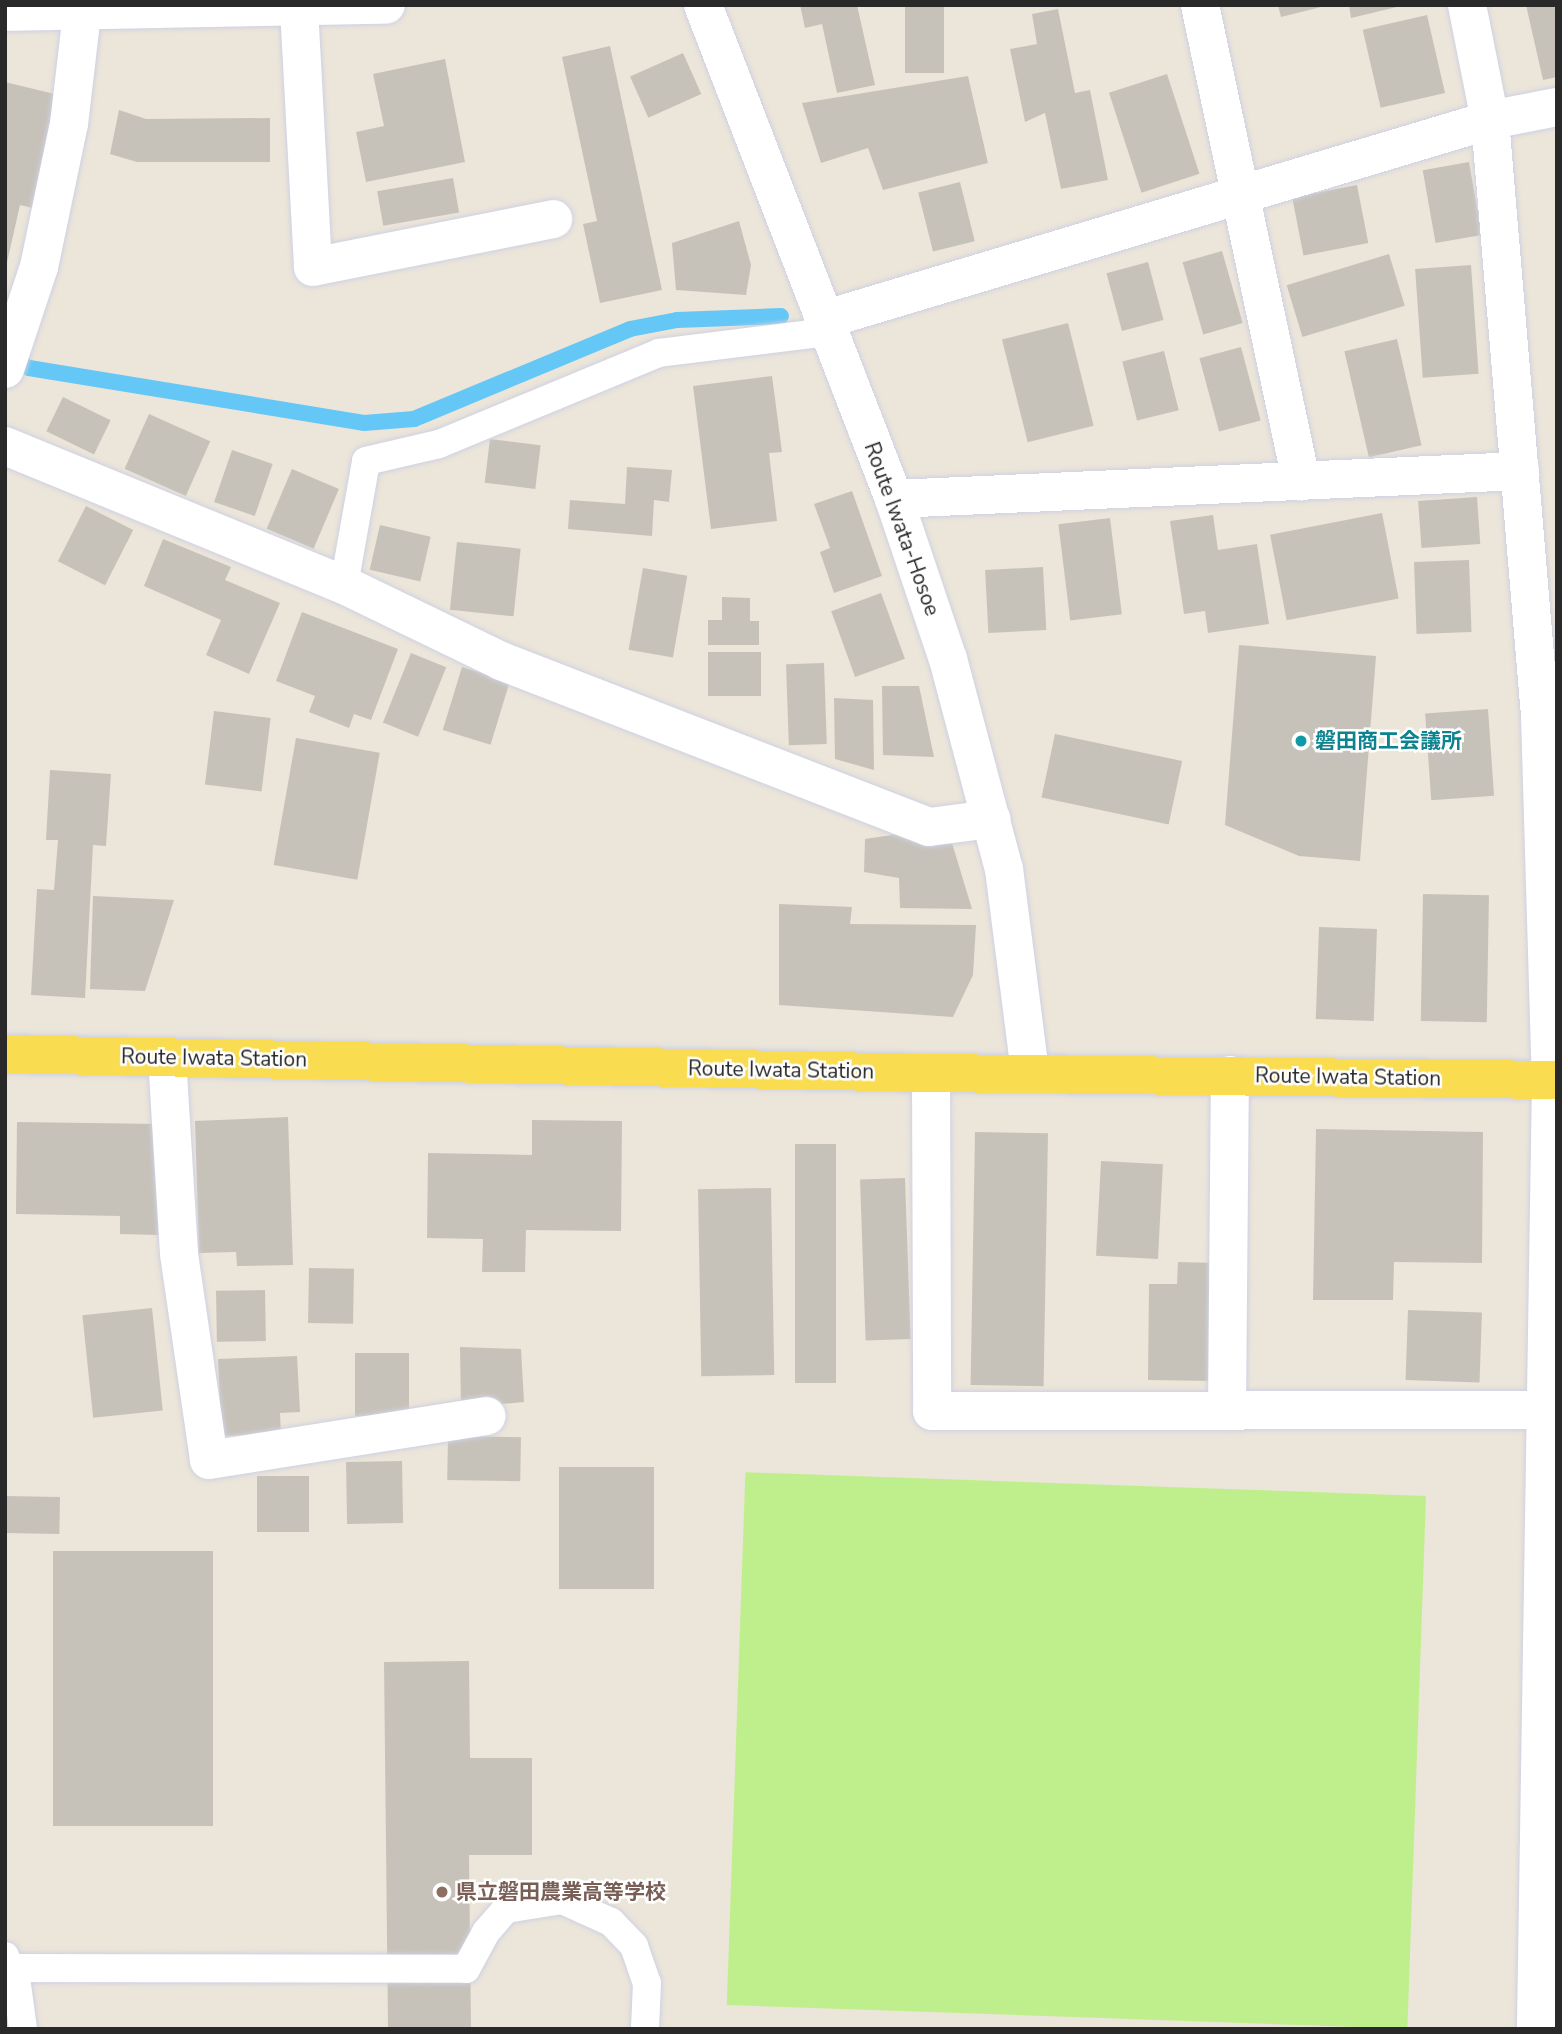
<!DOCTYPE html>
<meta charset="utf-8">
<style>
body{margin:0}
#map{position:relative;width:1562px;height:2034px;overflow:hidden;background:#ece5d9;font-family:"Nunito Sans","Noto Sans JP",sans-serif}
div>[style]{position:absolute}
.pitch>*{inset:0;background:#bfef8c;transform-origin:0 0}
.stream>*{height:16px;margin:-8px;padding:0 8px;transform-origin:8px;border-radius:8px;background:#64c7f6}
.building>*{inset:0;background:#c7c2b9;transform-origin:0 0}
.roads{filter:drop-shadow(0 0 2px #ced1e3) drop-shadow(0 0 2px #ced1e3)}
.service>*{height:28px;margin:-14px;padding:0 14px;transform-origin:14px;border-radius:14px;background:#fff}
.minor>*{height:38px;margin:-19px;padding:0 19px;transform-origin:19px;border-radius:19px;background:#fff}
.tertiary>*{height:38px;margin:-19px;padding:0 19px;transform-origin:19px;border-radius:19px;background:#fff}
.secondary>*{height:38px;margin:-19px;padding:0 19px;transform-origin:19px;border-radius:19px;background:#fff}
.primary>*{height:38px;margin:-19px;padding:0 19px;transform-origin:19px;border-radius:19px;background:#fadc51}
.dots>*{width:19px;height:19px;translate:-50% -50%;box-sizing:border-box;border:4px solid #fff;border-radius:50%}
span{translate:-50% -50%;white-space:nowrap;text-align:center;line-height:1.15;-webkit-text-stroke:5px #fff;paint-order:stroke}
.street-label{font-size:21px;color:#292929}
.culture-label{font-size:21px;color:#0d838f;font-weight:700}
.left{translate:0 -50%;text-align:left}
.education-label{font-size:21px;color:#785e54;font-weight:700}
.frame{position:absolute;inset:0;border:7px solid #292929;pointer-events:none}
</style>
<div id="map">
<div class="pitch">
<div style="left:1426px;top:1496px;width:533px;height:681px;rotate:92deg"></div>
</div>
<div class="stream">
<div style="left:9px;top:356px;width:23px;rotate:31deg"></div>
<div style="left:29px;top:368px;width:339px;rotate:9.3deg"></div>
<div style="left:364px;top:423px;width:50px;rotate:-4.6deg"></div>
<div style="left:414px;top:419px;width:234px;rotate:-22.6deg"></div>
<div style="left:630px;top:329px;width:48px;rotate:-10.8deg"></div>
<div style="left:677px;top:320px;width:104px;rotate:-2.2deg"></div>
</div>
<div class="building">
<div style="clip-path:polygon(800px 5px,857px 5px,875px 85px,837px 93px,822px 24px,805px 28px)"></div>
<div style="left:905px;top:5px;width:39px;height:68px"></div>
<div style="clip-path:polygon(1278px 5px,1325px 5px,1325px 6px,1281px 17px)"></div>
<div style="clip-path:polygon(1349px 5px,1401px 5px,1401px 6px,1351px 18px)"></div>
<div style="clip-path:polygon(1526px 5px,1557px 5px,1557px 77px,1543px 80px)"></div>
<div style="clip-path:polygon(1058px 9px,1075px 93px,1090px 90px,1108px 180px,1061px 189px,1045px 113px,1025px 122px,1010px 49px,1037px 44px,1032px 14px)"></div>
<div style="left:1427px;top:15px;width:80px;height:66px;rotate:77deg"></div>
<div style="clip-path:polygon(610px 46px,662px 290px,600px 303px,583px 224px,597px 221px,562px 57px)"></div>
<div style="left:683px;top:53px;width:45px;height:58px;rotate:66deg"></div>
<div style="clip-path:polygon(445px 59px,465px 162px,366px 182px,356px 132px,384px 126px,373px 74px)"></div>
<div style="left:1167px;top:74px;width:105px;height:61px;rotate:72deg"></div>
<div style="clip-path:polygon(968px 76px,988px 163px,883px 190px,868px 148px,821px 163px,802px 103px)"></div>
<div style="clip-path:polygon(5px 82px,59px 95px,33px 208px,20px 205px,6px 267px)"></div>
<div style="clip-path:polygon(119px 110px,146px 119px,270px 118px,270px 162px,137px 162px,110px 154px)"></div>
<div style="left:1469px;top:162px;width:74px;height:47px;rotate:80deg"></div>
<div style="left:453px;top:178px;width:35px;height:77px;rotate:80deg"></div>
<div style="left:960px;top:182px;width:61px;height:43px;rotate:76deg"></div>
<div style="left:1357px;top:185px;width:59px;height:66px;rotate:79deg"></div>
<div style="clip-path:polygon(739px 221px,751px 265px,746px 295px,676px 290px,672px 243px)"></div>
<div style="left:1222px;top:251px;width:75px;height:41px;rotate:74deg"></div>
<div style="left:1389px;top:254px;width:54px;height:107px;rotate:73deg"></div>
<div style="left:1148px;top:262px;width:60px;height:43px;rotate:75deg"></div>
<div style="left:1471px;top:265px;width:109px;height:56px;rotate:86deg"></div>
<div style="left:1068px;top:323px;width:106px;height:68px;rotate:76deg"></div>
<div style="left:1397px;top:339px;width:109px;height:54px;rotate:77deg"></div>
<div style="left:1241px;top:347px;width:76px;height:43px;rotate:75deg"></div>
<div style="left:1164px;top:351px;width:61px;height:43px;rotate:76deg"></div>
<div style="clip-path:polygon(772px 376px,782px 452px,769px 453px,777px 521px,711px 529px,693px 386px)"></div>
<div style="left:63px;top:397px;width:53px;height:38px;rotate:26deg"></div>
<div style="left:149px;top:414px;width:67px;height:60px;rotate:24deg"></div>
<div style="left:490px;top:439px;width:51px;height:44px;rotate:7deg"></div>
<div style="left:232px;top:450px;width:43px;height:55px;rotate:19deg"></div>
<div style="clip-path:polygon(627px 467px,672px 470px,669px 502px,654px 500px,652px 536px,568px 529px,570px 500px,625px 504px)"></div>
<div style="left:292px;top:469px;width:51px;height:65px;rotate:23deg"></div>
<div style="clip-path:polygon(852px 491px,882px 576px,834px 593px,820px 552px,830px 548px,814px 504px)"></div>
<div style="left:1477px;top:497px;width:47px;height:59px;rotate:86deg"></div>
<div style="left:86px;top:506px;width:53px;height:62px;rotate:27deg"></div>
<div style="left:1382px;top:513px;width:87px;height:114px;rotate:79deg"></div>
<div style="clip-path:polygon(1213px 515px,1218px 550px,1257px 544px,1269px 624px,1208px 633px,1205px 611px,1184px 614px,1170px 521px)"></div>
<div style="left:1110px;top:518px;width:97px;height:52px;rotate:83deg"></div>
<div style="left:380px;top:525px;width:52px;height:46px;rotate:13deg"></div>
<div style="clip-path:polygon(163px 539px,231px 567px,225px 580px,280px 603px,249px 674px,206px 655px,221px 620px,144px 586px)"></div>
<div style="left:457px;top:542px;width:64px;height:68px;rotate:6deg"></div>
<div style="left:1469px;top:560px;width:72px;height:55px;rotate:88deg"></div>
<div style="left:1043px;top:567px;width:63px;height:58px;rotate:87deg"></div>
<div style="left:643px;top:568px;width:45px;height:83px;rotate:10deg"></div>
<div style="left:881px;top:593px;width:70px;height:53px;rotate:70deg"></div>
<div style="clip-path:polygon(722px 597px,750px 598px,750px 621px,759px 621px,759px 645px,708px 645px,708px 620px,722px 620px)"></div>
<div style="clip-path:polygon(302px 612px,398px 649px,371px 720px,354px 714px,349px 728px,309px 712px,315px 696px,276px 681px)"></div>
<div style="clip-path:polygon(1239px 645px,1376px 656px,1360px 861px,1299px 856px,1225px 825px)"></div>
<div style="left:708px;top:652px;width:53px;height:44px"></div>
<div style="left:411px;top:653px;width:38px;height:75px;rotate:22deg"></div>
<div style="left:824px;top:663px;width:81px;height:38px;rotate:88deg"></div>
<div style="left:462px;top:667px;width:50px;height:66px;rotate:17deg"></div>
<div style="clip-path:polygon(882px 686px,919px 686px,934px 757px,883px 755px)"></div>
<div style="clip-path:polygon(834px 698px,873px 700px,874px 770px,835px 759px)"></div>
<div style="left:1488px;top:709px;width:87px;height:63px;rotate:86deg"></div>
<div style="left:214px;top:711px;width:57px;height:74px;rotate:7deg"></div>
<div style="left:1055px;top:734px;width:130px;height:65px;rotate:12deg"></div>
<div style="left:296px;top:738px;width:85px;height:129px;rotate:10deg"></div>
<div style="clip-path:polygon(50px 770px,111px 774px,106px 846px,93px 845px,85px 998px,31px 995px,37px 889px,54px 890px,58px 840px,46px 840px)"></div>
<div style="clip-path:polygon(905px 833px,952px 843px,972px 909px,900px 908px,899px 878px,864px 872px,865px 839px)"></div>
<div style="left:1423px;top:894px;width:66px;height:127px;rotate:1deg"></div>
<div style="clip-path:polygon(93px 896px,174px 900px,145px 991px,90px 989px)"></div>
<div style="clip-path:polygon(779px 904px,852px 907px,850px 924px,976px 925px,973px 975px,953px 1017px,779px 1005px)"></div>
<div style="left:1319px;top:927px;width:58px;height:92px;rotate:2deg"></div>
<div style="clip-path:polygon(288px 1117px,293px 1265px,237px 1266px,236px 1252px,199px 1253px,195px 1121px)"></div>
<div style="clip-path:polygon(532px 1120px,622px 1121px,621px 1231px,526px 1230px,525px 1272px,482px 1272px,483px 1239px,427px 1238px,428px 1153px,532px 1155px)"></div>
<div style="clip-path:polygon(17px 1122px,160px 1124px,158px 1235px,120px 1234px,120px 1216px,16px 1214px)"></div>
<div style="clip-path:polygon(1316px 1129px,1483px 1132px,1482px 1263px,1394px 1262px,1393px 1300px,1313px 1300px)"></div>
<div style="left:975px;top:1132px;width:73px;height:253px;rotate:1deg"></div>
<div style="left:836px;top:1144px;width:239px;height:41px;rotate:90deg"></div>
<div style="left:1101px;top:1161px;width:62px;height:95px;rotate:3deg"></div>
<div style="left:905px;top:1178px;width:161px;height:45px;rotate:88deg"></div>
<div style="left:771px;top:1188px;width:187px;height:73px;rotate:89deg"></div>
<div style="clip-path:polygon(1178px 1262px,1217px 1263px,1215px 1381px,1148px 1380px,1149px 1284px,1177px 1284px)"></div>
<div style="left:309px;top:1268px;width:45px;height:55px;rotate:1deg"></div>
<div style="left:265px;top:1290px;width:51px;height:49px;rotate:89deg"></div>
<div style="left:152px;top:1308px;width:103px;height:70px;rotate:84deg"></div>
<div style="left:1408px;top:1310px;width:74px;height:70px;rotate:2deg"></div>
<div style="clip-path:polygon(460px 1347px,521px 1349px,524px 1402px,461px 1408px)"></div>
<div style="left:355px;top:1353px;width:54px;height:63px"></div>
<div style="clip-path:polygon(297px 1356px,300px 1412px,280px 1413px,281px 1434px,221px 1436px,218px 1359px)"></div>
<div style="left:448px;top:1436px;width:73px;height:44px;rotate:1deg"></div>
<div style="left:402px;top:1461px;width:62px;height:56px;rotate:89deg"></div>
<div style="left:559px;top:1467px;width:95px;height:122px"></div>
<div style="left:257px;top:1476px;width:52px;height:56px"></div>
<div style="left:5px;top:1496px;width:55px;height:37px;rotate:1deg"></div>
<div style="left:53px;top:1551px;width:160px;height:275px"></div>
<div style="clip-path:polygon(469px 1661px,470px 1758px,532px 1758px,532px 1855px,469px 1855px,471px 2029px,388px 2029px,384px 1662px)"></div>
</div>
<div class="roads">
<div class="service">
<div style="left:344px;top:585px;width:126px;rotate:-79.9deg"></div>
<div style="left:366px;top:461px;width:75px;rotate:-13.1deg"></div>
<div style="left:439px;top:444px;width:238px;rotate:-22.5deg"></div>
<div style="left:659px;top:353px;width:170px;rotate:-7.1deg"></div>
<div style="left:5px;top:1956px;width:31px;rotate:68deg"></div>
<div style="left:17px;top:1985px;width:44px;rotate:82.2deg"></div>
<div style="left:10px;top:1968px;width:456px;rotate:0.1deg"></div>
<div style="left:466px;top:1969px;width:42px;rotate:-61.6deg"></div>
<div style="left:486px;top:1932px;width:30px;rotate:-49deg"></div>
<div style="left:506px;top:1909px;width:57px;rotate:-9.1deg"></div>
<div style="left:562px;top:1900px;width:54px;rotate:24.2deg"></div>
<div style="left:611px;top:1922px;width:33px;rotate:46deg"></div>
<div style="left:634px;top:1946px;width:39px;rotate:71deg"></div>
<div style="left:647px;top:1983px;width:46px;rotate:92.5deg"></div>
</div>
<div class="minor">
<div style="left:1200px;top:5px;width:487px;rotate:78deg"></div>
<div style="left:299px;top:8px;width:259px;rotate:86.9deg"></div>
<div style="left:313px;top:267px;width:245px;rotate:-11.3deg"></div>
<div style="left:823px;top:320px;width:696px;rotate:-16.69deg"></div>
<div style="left:1490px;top:120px;width:68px;rotate:-11deg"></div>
<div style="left:5px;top:369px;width:108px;rotate:-71.6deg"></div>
<div style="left:39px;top:267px;width:146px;rotate:-78.2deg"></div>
<div style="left:69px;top:124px;width:112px;rotate:-83.3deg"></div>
<div style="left:5px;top:446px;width:366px;rotate:22.3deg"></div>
<div style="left:344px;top:585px;width:174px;rotate:25.8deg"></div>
<div style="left:501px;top:661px;width:459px;rotate:21.2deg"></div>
<div style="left:929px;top:827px;width:63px;rotate:-7.4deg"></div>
<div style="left:894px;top:499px;width:627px;rotate:-2.56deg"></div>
<div style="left:167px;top:1057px;width:197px;rotate:86.5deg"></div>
<div style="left:179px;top:1254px;width:208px;rotate:81.7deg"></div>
<div style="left:209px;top:1460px;width:281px;rotate:-9deg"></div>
<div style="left:931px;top:1073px;width:338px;rotate:89.8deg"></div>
<div style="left:932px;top:1411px;width:625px;rotate:-0.09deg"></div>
<div style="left:1227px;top:1411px;width:336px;rotate:-89.5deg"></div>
</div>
<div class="tertiary">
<div style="left:1467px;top:5px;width:117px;rotate:78.7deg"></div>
<div style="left:1490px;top:120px;width:598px;rotate:85.2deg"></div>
<div style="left:1540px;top:716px;width:364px;rotate:88.3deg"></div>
<div style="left:1551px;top:1080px;width:949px;rotate:90.91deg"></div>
<div style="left:5px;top:12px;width:381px;rotate:-1.1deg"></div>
</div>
<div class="secondary">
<div style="left:703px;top:5px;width:530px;rotate:68.86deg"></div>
<div style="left:894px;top:499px;width:169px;rotate:71.4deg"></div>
<div style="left:948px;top:659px;width:217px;rotate:75.1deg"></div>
<div style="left:1004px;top:869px;width:205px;rotate:82.7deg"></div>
</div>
<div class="primary">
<div style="left:5px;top:1054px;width:926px;rotate:1.18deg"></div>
<div style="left:931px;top:1073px;width:626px;rotate:0.64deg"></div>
</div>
</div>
<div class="dots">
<div style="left:1301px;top:741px;background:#0f9aa8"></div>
<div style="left:442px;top:1892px;background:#8d6e63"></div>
</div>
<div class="street-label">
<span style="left:902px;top:529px;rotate:70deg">Route Iwata-Hosoe</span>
<span style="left:214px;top:1058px;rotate:1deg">Route Iwata Station</span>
<span style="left:781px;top:1070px;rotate:1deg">Route Iwata Station</span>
<span style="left:1348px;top:1077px;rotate:1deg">Route Iwata Station</span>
</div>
<div class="culture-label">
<span class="left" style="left:1315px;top:741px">磐田商工会議所</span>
</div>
<div class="education-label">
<span class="left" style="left:456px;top:1892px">県立磐田農業高等学校</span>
</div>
<div class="frame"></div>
</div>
